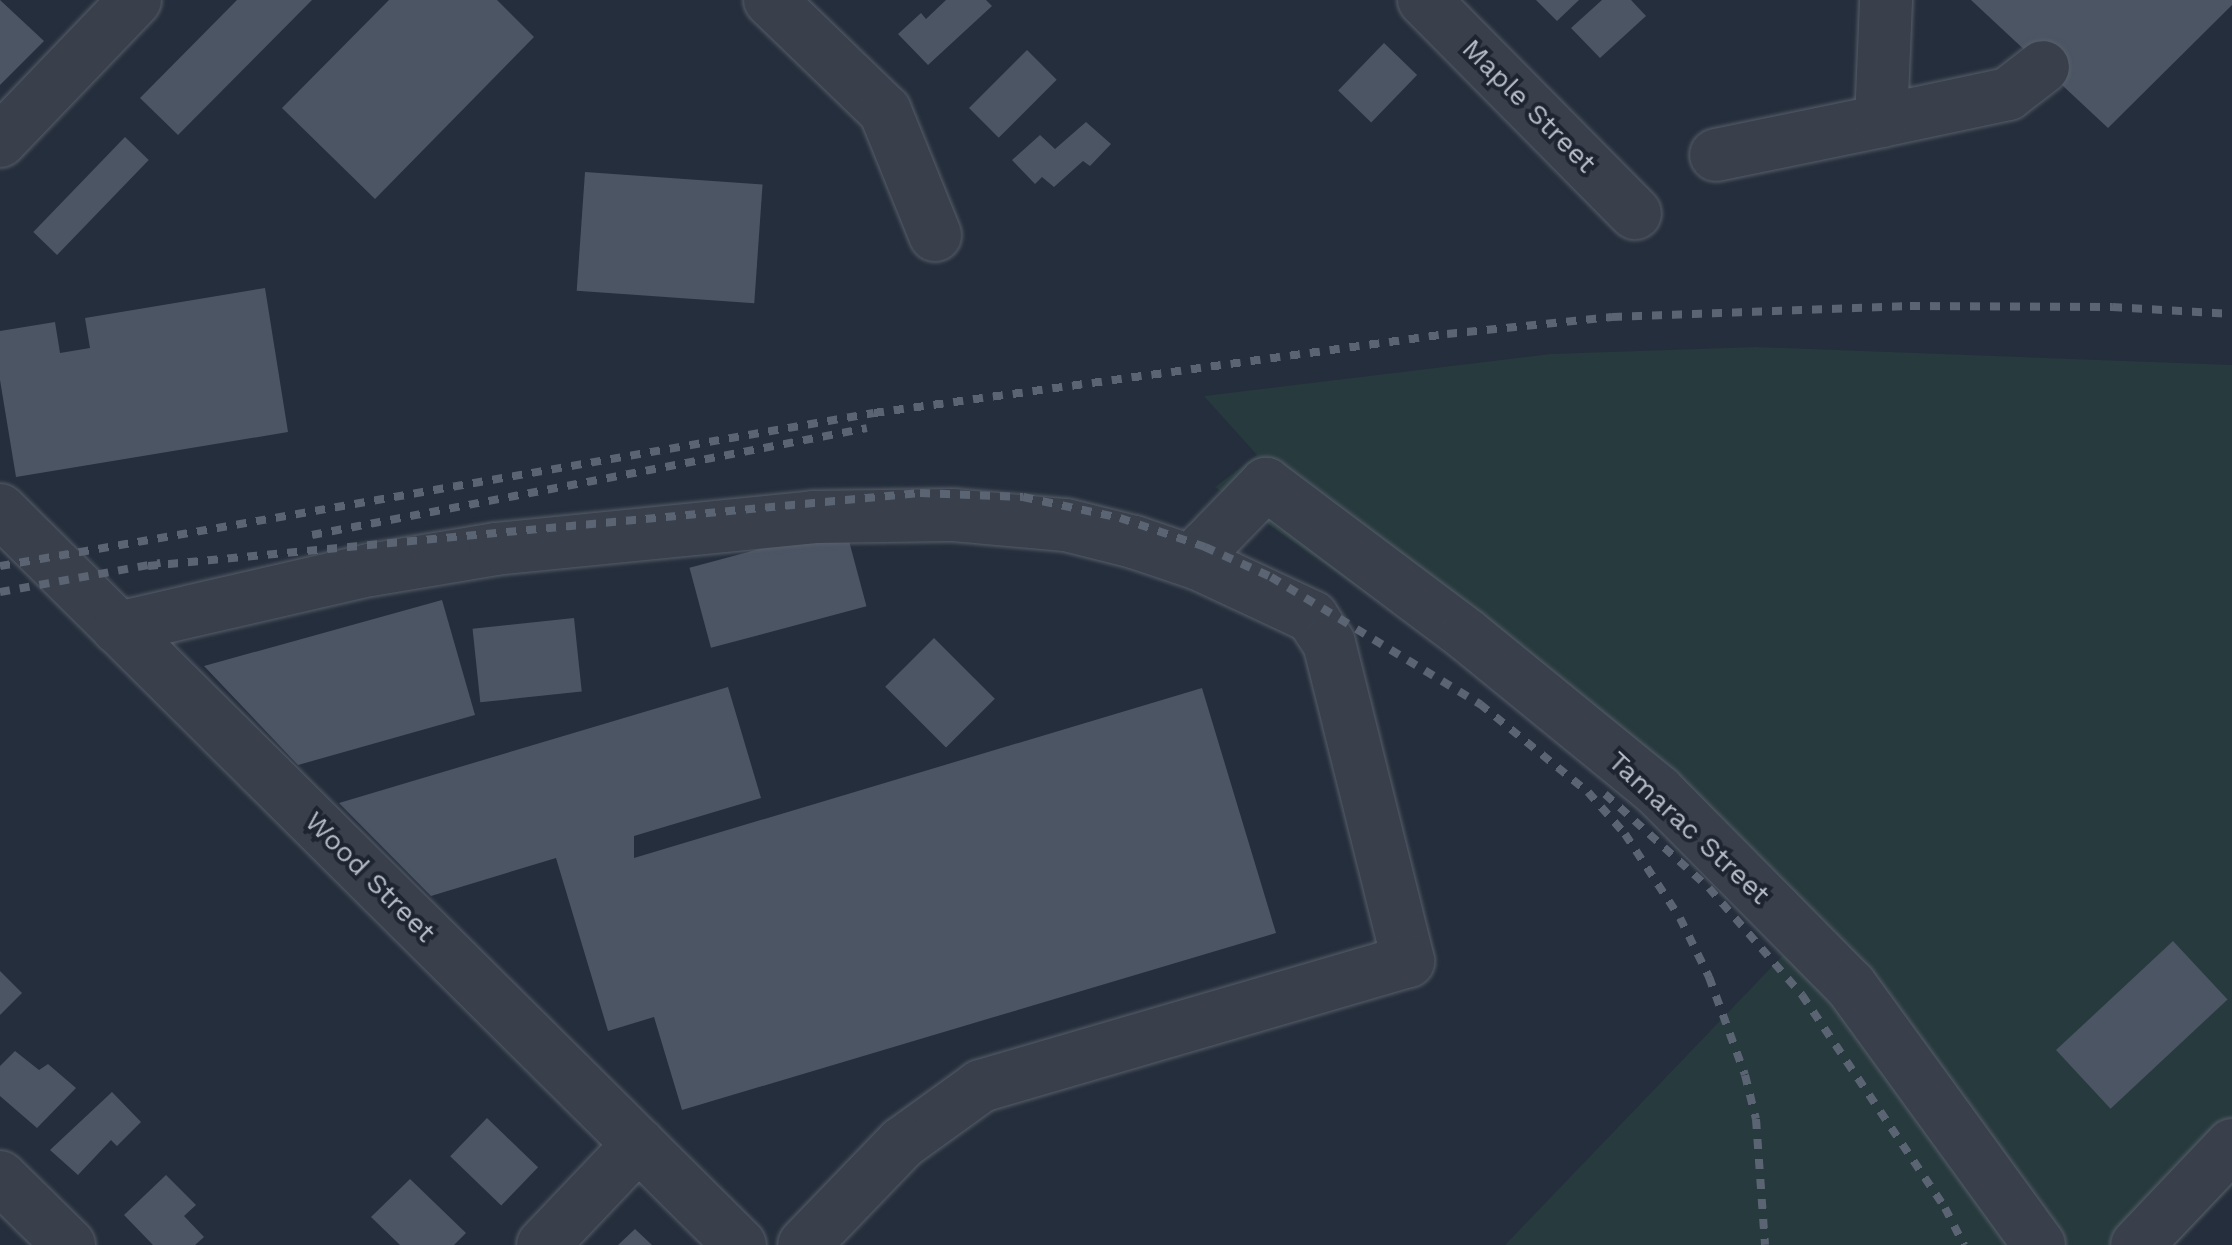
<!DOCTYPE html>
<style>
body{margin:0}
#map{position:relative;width:2232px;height:1245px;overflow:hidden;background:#252e3c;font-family:"Work Sans",sans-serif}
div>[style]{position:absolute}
.green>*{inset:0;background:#273a3d}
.building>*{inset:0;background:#4b5564;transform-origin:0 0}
.roads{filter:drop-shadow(0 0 2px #575e6a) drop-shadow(0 0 2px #575e6a)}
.minor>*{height:52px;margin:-26px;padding:0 26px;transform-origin:26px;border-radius:26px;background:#39404c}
.rail>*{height:8px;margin-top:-4px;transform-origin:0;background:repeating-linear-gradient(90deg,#5b6473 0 10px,transparent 0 20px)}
span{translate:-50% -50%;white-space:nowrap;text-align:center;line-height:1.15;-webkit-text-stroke:8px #1e2531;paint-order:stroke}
.street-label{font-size:28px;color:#b4bbc7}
</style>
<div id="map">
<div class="green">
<div style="clip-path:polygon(1756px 347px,2232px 365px,2232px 1186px,2175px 1245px,1505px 1245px,1787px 951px,1716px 876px,1498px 685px,1215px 487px,1257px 455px,1204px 396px,1551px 354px)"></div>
</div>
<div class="building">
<div style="clip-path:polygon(0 0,44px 41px,0 85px)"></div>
<div style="clip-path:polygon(237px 0,312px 0,178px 135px,140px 98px)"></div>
<div style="clip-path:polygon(389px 0,497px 0,534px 37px,375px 199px,282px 108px)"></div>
<div style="clip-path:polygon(946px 0,986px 0,992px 6px,928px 65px,898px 34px,921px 13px,926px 19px)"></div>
<div style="clip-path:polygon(1536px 0,1579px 0,1557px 21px)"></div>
<div style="clip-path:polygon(1602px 0,1631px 0,1646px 16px,1600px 58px,1571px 28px)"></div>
<div style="clip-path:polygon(1971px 0,2232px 0,2232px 5px,2108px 128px)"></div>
<div style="left:1384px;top:43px;width:46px;height:66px;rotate:44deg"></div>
<div style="left:1027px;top:50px;width:42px;height:82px;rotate:45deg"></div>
<div style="clip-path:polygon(1086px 122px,1111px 144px,1090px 166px,1083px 161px,1054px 187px,1042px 177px,1035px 184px,1012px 160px,1040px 135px,1055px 149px)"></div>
<div style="left:125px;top:137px;width:33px;height:132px;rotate:44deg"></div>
<div style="left:585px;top:172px;width:178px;height:119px;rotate:4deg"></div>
<div style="clip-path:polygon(265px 288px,288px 432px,16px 477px,0 380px,0 331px,55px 322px,60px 353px,90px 348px,85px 318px)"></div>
<div style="left:845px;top:526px;width:83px;height:161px;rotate:75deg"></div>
<div style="clip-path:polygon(442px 600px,475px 715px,298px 765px,204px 666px)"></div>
<div style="left:574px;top:618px;width:74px;height:102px;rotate:84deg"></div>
<div style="left:934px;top:638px;width:86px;height:69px;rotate:45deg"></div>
<div style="clip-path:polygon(728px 687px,761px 798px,634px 836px,634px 858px,1202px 688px,1276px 933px,682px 1110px,654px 1017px,608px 1031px,556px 858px,431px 896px,339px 803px)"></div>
<div style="left:2173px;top:941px;width:80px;height:160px;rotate:47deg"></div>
<div style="clip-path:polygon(0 971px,22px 993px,0 1015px)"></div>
<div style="clip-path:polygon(15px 1051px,39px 1070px,48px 1064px,76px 1088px,37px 1128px,0 1096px,0 1066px)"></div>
<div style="clip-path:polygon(112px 1092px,141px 1122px,117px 1146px,111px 1140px,78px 1175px,50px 1150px)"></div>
<div style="left:487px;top:1118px;width:71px;height:53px;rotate:44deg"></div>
<div style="clip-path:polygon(166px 1175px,196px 1205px,184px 1216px,204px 1237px,195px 1245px,153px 1245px,124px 1215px)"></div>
<div style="clip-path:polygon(410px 1179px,466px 1233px,454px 1245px,400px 1245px,371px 1217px)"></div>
<div style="clip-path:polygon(635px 1229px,652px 1245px,618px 1245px)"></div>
</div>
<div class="roads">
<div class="minor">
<div style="left:770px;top:0;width:160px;rotate:44deg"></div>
<div style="left:885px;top:111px;width:134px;rotate:68deg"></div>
<div style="left:1424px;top:0;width:300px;rotate:45.3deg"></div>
<div style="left:1881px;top:121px;width:130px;rotate:-12deg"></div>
<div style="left:2008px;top:94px;width:44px;rotate:-37.6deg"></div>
<div style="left:0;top:141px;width:195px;rotate:-46.2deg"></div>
<div style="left:1716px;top:155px;width:168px;rotate:-11.6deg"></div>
<div style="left:1881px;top:121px;width:121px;rotate:-87.6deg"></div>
<div style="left:0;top:510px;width:1043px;rotate:44.81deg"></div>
<div style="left:1199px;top:564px;width:18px;rotate:-71deg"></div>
<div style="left:1205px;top:547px;width:88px;rotate:-45.9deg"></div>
<div style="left:1266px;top:484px;width:251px;rotate:36.9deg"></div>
<div style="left:1467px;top:635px;width:247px;rotate:39.2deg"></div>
<div style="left:1658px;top:791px;width:274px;rotate:45.3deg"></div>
<div style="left:1851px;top:986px;width:320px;rotate:54deg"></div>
<div style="left:118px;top:628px;width:259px;rotate:-13deg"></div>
<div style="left:370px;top:570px;width:127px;rotate:-9.5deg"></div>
<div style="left:495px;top:549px;width:321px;rotate:-5.7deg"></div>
<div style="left:814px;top:517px;width:139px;rotate:-0.8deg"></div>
<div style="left:953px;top:515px;width:113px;rotate:5.1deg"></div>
<div style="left:1066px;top:525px;width:70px;rotate:14deg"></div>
<div style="left:1134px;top:542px;width:69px;rotate:18.7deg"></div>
<div style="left:1199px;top:564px;width:125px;rotate:25.1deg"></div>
<div style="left:1312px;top:617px;width:31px;rotate:57deg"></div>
<div style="left:1329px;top:643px;width:328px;rotate:76deg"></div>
<div style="left:1408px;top:961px;width:445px;rotate:163.7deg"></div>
<div style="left:981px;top:1086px;width:97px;rotate:144.2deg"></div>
<div style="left:902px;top:1143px;width:141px;rotate:133.9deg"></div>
<div style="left:0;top:1177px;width:97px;rotate:44.6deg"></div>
<div style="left:543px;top:1245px;width:139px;rotate:-46.5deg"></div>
<div style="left:2137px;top:1245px;width:138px;rotate:-46.5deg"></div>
</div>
</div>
<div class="rail">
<div style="left:312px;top:535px;width:565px;rotate:-10.91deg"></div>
<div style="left:0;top:566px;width:887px;rotate:-9.93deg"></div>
<div style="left:874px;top:413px;width:578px;rotate:-7.85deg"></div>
<div style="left:1447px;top:334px;width:166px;rotate:-5.9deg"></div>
<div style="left:1612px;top:317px;width:298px;rotate:-2.1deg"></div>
<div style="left:1910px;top:306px;width:202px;rotate:0.3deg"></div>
<div style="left:2112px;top:307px;width:120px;rotate:3.3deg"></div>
<div style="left:148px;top:566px;width:775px;rotate:-5.4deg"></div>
<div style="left:920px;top:493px;width:103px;rotate:2.2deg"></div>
<div style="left:1023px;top:497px;width:99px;rotate:12.2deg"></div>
<div style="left:1120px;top:518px;width:90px;rotate:18.8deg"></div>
<div style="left:1205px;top:547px;width:72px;rotate:24.4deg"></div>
<div style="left:1271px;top:577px;width:245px;rotate:31.3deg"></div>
<div style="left:1480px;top:704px;width:139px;rotate:39.2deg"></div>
<div style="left:1588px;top:792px;width:56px;rotate:48.6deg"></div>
<div style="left:1625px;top:834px;width:100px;rotate:56.8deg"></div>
<div style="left:1680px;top:918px;width:66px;rotate:63.8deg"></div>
<div style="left:1709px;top:977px;width:104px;rotate:69.8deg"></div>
<div style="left:1745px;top:1075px;width:45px;rotate:76deg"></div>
<div style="left:1756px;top:1119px;width:126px;rotate:85.9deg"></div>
<div style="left:0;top:592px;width:163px;rotate:-10.3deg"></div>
<div style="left:1605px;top:794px;width:140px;rotate:42.1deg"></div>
<div style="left:1709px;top:888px;width:142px;rotate:49deg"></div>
<div style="left:1802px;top:995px;width:257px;rotate:56.1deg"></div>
<div style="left:1945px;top:1208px;width:42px;rotate:62.8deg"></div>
</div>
<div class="street-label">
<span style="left:1529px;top:106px;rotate:45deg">Maple Street</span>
<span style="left:1689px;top:828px;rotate:43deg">Tamarac Street</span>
<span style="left:370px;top:877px;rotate:45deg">Wood Street</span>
</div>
</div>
